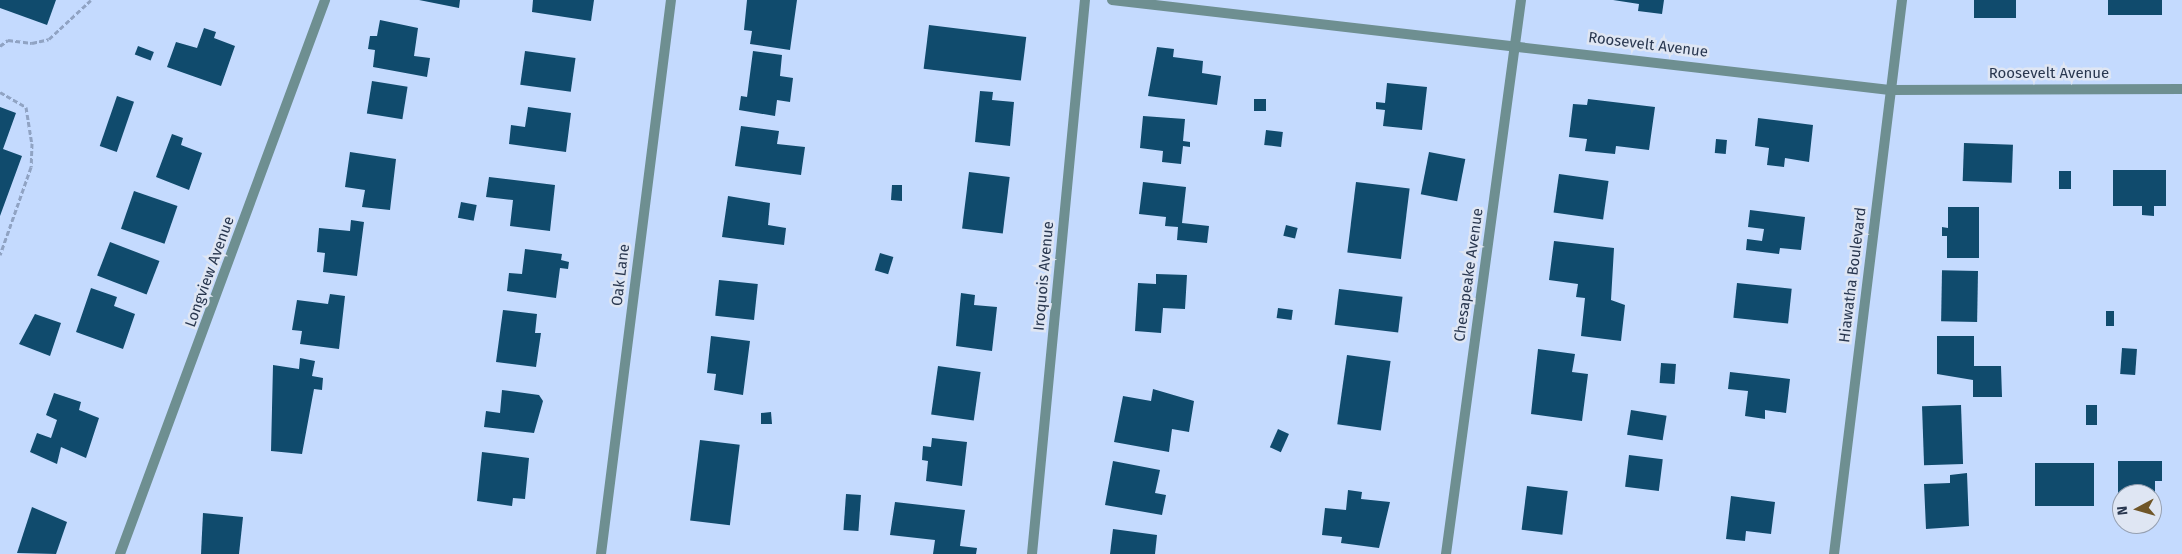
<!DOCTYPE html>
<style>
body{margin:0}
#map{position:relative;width:2182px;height:554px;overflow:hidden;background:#c4dafe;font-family:"Fira Sans",sans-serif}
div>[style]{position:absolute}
.building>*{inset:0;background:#104b6d;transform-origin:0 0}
.path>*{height:3px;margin-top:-1.5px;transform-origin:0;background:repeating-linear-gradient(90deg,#90a3c3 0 5px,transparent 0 7.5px)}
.minor>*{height:10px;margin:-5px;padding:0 5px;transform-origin:5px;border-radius:5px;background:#6e8f91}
span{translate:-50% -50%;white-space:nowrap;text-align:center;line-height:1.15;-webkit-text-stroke:5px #dfe6f3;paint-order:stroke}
.street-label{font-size:15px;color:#29374f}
.north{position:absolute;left:2112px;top:484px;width:50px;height:50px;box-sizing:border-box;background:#dfe6f3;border:1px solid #96a0b1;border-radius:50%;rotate:264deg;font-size:14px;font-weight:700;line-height:20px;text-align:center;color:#29374f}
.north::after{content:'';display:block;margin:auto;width:18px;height:22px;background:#705628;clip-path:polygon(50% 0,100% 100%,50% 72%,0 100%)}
</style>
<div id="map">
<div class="building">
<div style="clip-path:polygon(0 0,56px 0,47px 25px,0 8px)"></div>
<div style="clip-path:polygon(419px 0,460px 0,459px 8px)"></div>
<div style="clip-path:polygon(533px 0,594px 0,591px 21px,532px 12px)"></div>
<div style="clip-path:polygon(747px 0,797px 0,790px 50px,750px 44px,752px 31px,744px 30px)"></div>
<div style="clip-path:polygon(1613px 0,1664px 0,1662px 14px,1638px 11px,1639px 4px)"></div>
<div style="left:1974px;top:0;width:42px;height:18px"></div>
<div style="left:2108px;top:0;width:54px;height:15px"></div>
<div style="clip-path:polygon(380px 20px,418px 28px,414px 56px,430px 58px,427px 77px,373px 67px,375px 50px,368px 49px,370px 36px,377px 36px)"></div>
<div style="left:929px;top:25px;width:98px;height:44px;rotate:7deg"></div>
<div style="clip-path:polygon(204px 28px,216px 32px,214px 38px,235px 46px,221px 86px,167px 67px,176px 42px,197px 48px)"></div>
<div style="left:138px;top:46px;width:17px;height:9px;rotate:21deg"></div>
<div style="clip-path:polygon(1157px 47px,1174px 49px,1173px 57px,1203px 61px,1202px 73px,1221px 76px,1217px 105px,1148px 96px)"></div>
<div style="left:525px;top:51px;width:51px;height:34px;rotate:8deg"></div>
<div style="clip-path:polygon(753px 51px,782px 55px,780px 76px,793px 78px,790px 102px,777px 100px,775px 116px,739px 110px,741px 96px,747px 97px)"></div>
<div style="left:372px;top:81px;width:36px;height:33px;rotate:9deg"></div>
<div style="clip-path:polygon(1387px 83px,1427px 87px,1422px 130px,1383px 126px,1385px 110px,1376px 109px,1376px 102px,1385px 103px)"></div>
<div style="clip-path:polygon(980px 91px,993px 92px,992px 100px,1014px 102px,1010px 146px,975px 142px)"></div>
<div style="left:117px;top:96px;width:18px;height:53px;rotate:19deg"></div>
<div style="left:1254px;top:99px;width:12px;height:12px"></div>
<div style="clip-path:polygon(1588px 99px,1655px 107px,1649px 150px,1616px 146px,1615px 154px,1585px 151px,1587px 139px,1569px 137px,1573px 104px,1587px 105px)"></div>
<div style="clip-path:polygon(0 107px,16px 113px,3px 149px,22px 156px,0 216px)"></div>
<div style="clip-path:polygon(528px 107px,571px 113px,566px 152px,509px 144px,511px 125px,525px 127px)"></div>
<div style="clip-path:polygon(1143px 116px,1185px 119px,1183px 141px,1190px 142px,1190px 147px,1183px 146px,1181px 164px,1162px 162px,1163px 151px,1140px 148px)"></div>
<div style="clip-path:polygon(1758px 118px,1813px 125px,1809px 162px,1785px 158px,1784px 167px,1767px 165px,1769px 148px,1755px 146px)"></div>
<div style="clip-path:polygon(741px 126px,779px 131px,777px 144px,805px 147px,801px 175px,735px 166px)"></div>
<div style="left:1266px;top:130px;width:17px;height:15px;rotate:7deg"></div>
<div style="clip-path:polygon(172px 134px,183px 138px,181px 145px,202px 153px,189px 190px,156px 177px)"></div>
<div style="left:1716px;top:139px;width:11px;height:14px;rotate:5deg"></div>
<div style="left:1964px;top:143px;width:49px;height:38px;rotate:2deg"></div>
<div style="clip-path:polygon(350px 152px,396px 159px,390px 210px,362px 207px,365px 190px,345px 187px)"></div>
<div style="left:1429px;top:152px;width:37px;height:43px;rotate:11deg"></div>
<div style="clip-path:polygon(2113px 170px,2166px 170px,2166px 206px,2154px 206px,2154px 216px,2142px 215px,2142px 206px,2113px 206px)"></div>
<div style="left:2059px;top:171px;width:12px;height:18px"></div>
<div style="left:969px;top:172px;width:41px;height:57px;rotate:7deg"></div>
<div style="left:1559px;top:174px;width:50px;height:39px;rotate:8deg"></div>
<div style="clip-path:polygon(489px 177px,555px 185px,550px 231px,510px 226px,513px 200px,486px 197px)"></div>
<div style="clip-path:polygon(1143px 182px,1186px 187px,1182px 223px,1209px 226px,1207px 243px,1177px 240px,1178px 227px,1165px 226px,1166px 217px,1139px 214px)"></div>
<div style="left:1356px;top:182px;width:54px;height:71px;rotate:7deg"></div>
<div style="clip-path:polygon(892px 185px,902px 185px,902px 201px,891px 200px)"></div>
<div style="left:134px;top:191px;width:46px;height:40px;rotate:19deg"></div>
<div style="clip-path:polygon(728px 196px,770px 203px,768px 225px,786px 228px,784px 245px,722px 237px)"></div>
<div style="left:461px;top:202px;width:16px;height:16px;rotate:11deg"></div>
<div style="clip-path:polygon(1948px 207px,1979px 207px,1979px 258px,1947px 258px,1947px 236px,1942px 236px,1942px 227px,1948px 228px)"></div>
<div style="clip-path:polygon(1750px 210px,1805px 217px,1801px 250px,1780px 248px,1779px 254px,1746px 250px,1747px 239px,1762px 241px,1764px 229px,1748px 227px)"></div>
<div style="clip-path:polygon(351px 220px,364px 222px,357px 276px,323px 272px,325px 253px,317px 252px,319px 228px,350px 231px)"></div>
<div style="left:1286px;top:225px;width:12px;height:11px;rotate:14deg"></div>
<div style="clip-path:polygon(1554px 241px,1614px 248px,1611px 300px,1625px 305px,1621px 341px,1581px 336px,1585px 298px,1576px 297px,1578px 284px,1549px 280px)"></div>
<div style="left:110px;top:242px;width:53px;height:36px;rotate:21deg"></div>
<div style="clip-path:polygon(525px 249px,562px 254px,561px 260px,569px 262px,568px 269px,560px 268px,556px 298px,507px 291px,509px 273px,522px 274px)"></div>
<div style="left:880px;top:253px;width:14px;height:18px;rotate:17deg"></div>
<div style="left:1978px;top:271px;width:51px;height:36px;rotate:91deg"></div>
<div style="clip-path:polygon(1156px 274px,1187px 275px,1185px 309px,1163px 308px,1161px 333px,1135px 331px,1138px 283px,1156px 284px)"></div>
<div style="left:719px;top:280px;width:39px;height:36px;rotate:6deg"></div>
<div style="left:1737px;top:283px;width:55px;height:35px;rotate:6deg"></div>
<div style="clip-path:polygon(91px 288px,117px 297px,114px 306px,135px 314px,123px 349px,76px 332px)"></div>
<div style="left:1339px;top:289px;width:64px;height:36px;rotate:7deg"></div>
<div style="clip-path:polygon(961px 293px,975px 295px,974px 305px,997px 307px,992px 351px,956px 346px)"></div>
<div style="clip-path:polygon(330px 294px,345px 296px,339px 349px,300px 344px,302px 331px,292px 330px,297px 300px,328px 304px)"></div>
<div style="left:1278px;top:308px;width:15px;height:10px;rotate:8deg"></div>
<div style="clip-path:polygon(503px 310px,537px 314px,535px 333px,541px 333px,536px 367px,496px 362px)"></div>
<div style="left:2106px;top:311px;width:8px;height:15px"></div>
<div style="clip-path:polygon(35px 314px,61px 323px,50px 356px,19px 344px)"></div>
<div style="clip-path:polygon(711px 336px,750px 341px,743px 395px,714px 390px,716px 374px,707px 373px)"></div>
<div style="clip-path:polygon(1937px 336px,1974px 336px,1974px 366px,2001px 366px,2002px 397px,1973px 397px,1973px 380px,1937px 374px)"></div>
<div style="left:2122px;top:348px;width:15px;height:26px;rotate:4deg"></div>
<div style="clip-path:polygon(1538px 349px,1575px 354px,1572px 372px,1588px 374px,1582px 421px,1531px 414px)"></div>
<div style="left:1347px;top:355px;width:44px;height:70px;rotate:8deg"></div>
<div style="clip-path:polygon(300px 358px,315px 361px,312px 376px,323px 378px,322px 390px,314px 389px,302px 454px,271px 451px,273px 365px,299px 369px)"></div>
<div style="left:1661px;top:363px;width:15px;height:20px;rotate:4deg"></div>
<div style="left:938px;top:366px;width:43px;height:49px;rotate:8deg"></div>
<div style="clip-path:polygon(1730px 372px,1790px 379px,1786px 413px,1765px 410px,1765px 419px,1745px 416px,1748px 391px,1728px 389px)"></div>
<div style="clip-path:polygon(1153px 389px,1194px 401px,1189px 432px,1172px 429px,1169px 452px,1114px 442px,1123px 396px,1151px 401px)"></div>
<div style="clip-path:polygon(502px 390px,539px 395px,543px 401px,534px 433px,484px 427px,486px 411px,500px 413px)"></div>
<div style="clip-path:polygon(54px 393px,81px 402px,79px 410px,99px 418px,86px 458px,61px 447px,57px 464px,30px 452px,37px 433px,51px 438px,57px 420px,46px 415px)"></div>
<div style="left:1961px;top:405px;width:59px;height:39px;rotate:88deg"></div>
<div style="left:2086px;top:405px;width:11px;height:20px"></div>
<div style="left:1631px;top:410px;width:36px;height:25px;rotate:9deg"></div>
<div style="clip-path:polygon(771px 412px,772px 424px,761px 424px,761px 413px)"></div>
<div style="left:1278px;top:429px;width:12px;height:20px;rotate:24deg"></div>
<div style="clip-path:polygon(932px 438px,967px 442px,962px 486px,926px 481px,928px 461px,922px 460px,923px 446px,931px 447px)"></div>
<div style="left:700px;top:440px;width:40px;height:81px;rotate:7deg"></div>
<div style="clip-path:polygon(482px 452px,529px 458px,525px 499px,513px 498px,512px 506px,477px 501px)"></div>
<div style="left:1629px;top:455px;width:34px;height:32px;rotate:7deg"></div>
<div style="clip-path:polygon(1113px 461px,1160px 470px,1155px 493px,1166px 495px,1162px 515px,1105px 505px)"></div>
<div style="clip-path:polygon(2118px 461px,2162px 461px,2162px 481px,2155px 481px,2155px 506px,2152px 494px,2122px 494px,2122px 505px,2118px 505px)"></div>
<div style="left:2035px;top:463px;width:59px;height:43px"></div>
<div style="clip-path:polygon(1967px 473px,1969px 526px,1926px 529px,1924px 484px,1950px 483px,1950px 475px)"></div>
<div style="left:1527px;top:486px;width:41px;height:44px;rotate:7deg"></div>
<div style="clip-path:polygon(1348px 490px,1362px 492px,1361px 499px,1390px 502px,1379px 548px,1341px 543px,1342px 537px,1322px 535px,1325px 508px,1346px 510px)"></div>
<div style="left:846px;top:494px;width:15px;height:36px;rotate:4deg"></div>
<div style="clip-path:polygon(1731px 496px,1775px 502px,1771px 534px,1746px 531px,1745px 541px,1726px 539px)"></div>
<div style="clip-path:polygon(895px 502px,965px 510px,960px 546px,977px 548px,976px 554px,933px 554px,935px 540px,890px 535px)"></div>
<div style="clip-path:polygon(32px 507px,67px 522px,56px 554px,17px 553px)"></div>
<div style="clip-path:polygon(203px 513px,243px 517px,239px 554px,201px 554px)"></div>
<div style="clip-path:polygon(1113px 529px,1157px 535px,1155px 554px,1110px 554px)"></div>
</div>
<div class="path">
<div style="left:0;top:46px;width:10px;rotate:-37deg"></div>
<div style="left:8px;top:40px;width:24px;rotate:7deg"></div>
<div style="left:32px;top:43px;width:17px;rotate:-13deg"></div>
<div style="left:49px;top:39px;width:57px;rotate:-42.9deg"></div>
<div style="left:0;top:92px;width:30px;rotate:30deg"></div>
<div style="left:26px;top:107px;width:36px;rotate:81deg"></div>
<div style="left:32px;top:143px;width:24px;rotate:92deg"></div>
<div style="left:31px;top:167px;width:93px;rotate:109.4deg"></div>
</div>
<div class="minor">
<div style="left:1112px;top:0;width:783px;rotate:6.6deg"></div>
<div style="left:1890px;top:90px;width:292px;rotate:-0.2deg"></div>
<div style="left:120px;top:554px;width:591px;rotate:-69.69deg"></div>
<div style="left:601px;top:554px;width:558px;rotate:-82.8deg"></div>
<div style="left:1032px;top:554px;width:557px;rotate:-84.54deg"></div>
<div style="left:1446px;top:554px;width:559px;rotate:-82.29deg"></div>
<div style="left:1834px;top:554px;width:558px;rotate:-83deg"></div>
</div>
<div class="street-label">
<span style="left:1648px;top:45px;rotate:7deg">Roosevelt Avenue</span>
<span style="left:2049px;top:74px">Roosevelt Avenue</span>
<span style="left:210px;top:272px;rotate:-70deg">Longview Avenue</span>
<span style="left:621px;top:275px;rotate:-83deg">Oak Lane</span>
<span style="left:1469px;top:275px;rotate:-82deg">Chesapeake Avenue</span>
<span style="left:1853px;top:275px;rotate:-83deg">Hiawatha Boulevard</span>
<span style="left:1044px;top:276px;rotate:-85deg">Iroquois Avenue</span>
</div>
<div class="north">N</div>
</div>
